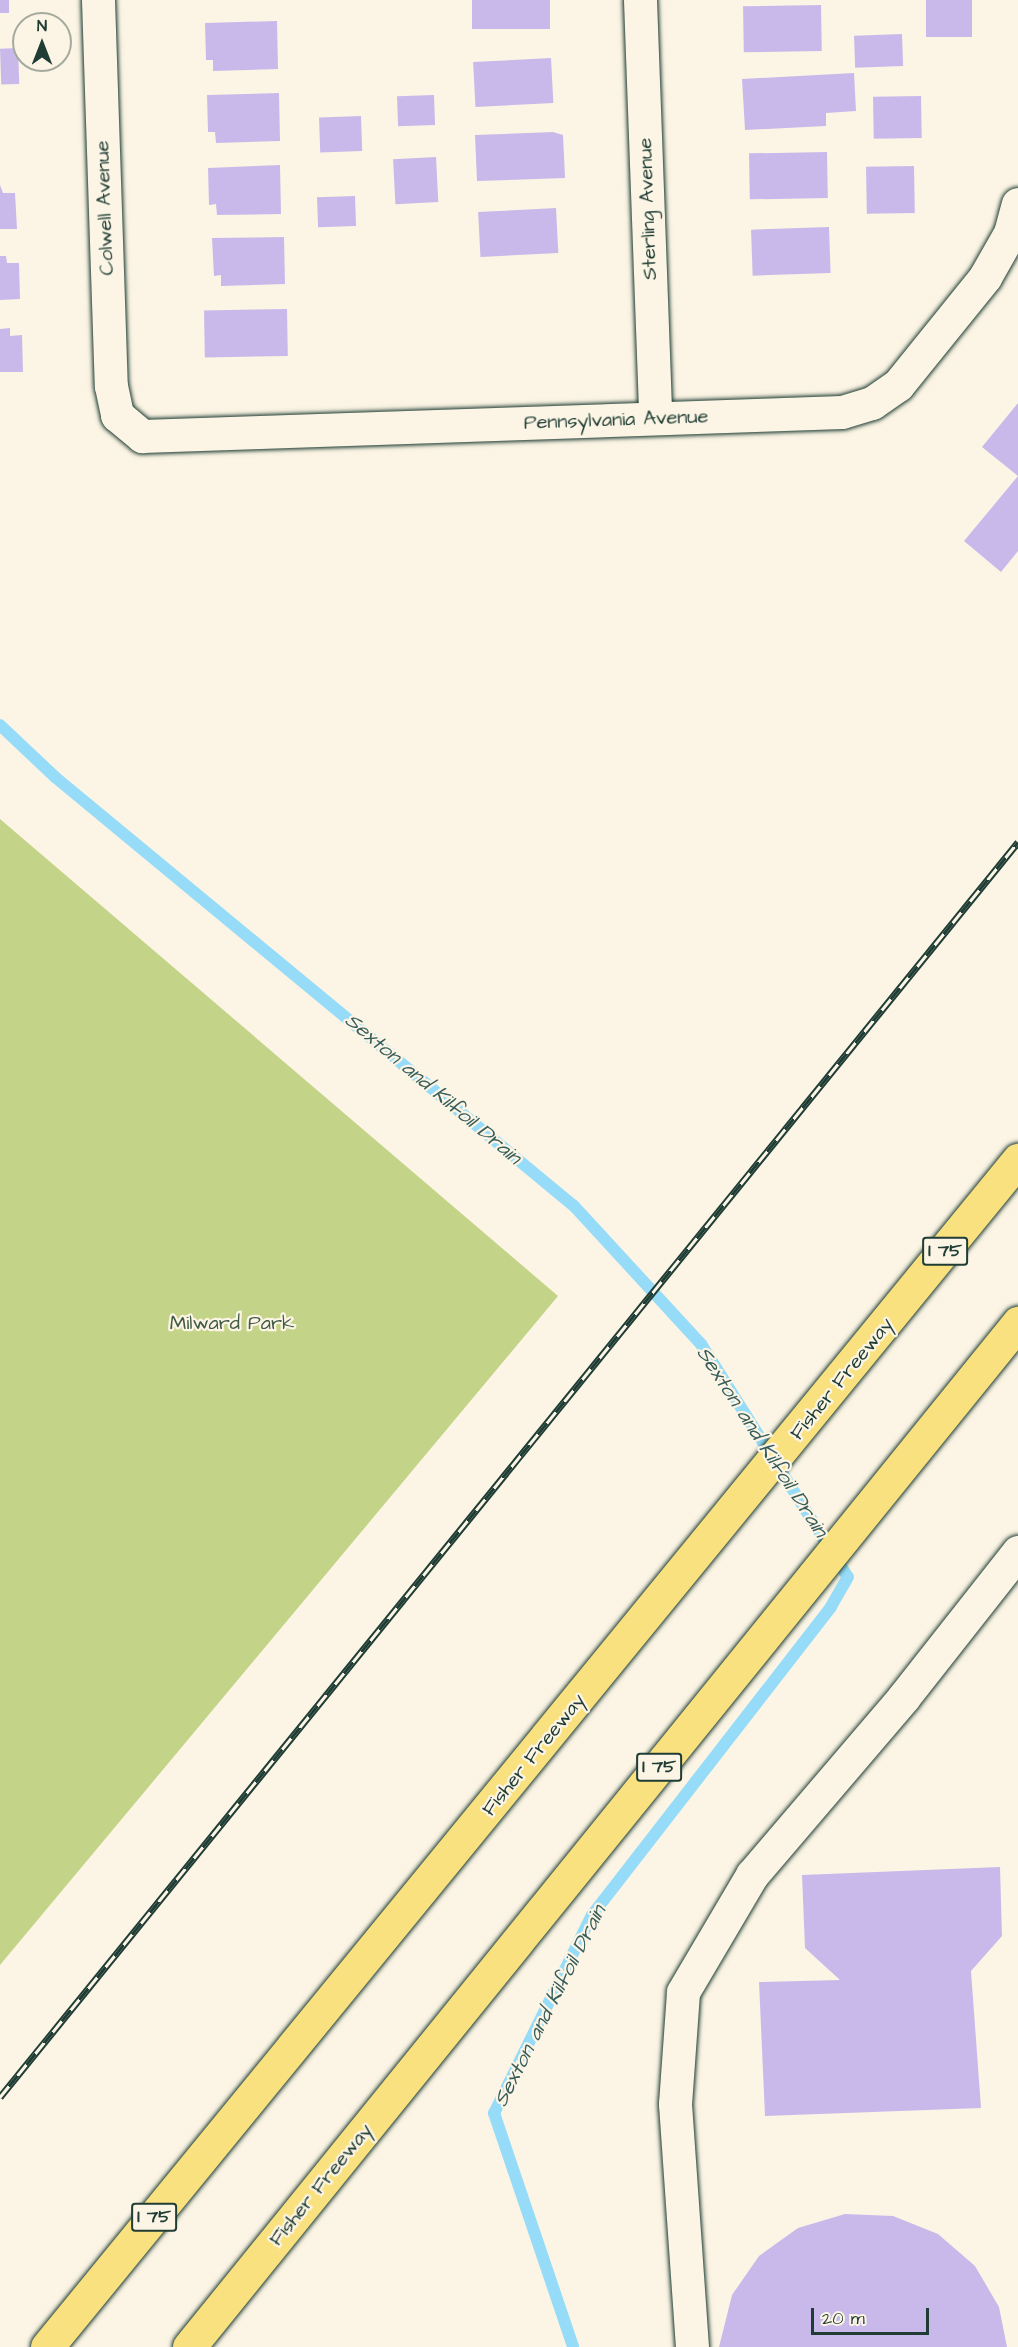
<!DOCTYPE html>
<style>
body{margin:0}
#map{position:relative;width:1018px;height:2347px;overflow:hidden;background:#fcf5e5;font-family:"Architects Daughter",sans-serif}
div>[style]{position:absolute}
.green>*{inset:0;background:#c3d387}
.stream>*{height:12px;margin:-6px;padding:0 6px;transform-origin:6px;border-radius:6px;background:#96dcf8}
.building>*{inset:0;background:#c9b9ea;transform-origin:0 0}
.roads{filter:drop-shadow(0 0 2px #1f3d34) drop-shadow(0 0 2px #1f3d34)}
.minor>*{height:33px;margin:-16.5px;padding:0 16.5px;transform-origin:16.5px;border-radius:16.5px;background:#fcf5e5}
.highway>*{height:33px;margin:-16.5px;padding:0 16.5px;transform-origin:16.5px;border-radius:16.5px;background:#fae180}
.rail>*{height:7px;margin-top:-3.5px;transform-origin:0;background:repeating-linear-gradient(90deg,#fcf5e5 0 14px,#1f3d34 0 28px);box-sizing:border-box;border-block:2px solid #1f3d34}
span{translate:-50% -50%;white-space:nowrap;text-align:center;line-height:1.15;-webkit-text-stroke:4.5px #fcf5e5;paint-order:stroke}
.shield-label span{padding:2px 4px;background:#fcf5e5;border:2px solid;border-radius:4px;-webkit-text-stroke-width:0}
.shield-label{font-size:18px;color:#1f3d34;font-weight:700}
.street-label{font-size:20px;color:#1f3d34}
.park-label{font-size:20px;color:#405b45}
.water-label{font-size:21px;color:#375d5b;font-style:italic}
.north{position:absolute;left:12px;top:12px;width:60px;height:60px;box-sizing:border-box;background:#fcf5e5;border:2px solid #a4ab9e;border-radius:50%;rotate:0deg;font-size:16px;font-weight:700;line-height:24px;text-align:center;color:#1f3d34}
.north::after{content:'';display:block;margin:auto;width:21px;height:27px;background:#1f3d34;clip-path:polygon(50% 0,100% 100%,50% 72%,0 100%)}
.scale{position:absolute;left:811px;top:2308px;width:118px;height:27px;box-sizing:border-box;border:3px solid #1f3d34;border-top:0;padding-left:8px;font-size:18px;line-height:21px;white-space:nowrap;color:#1f3d34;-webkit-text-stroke:4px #fcf5e5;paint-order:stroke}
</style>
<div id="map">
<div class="green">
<div style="clip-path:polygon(0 819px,558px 1296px,0 1965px)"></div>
</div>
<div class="stream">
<div style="left:0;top:725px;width:76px;rotate:43.4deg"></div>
<div style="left:55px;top:777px;width:673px;rotate:39.58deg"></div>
<div style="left:574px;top:1206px;width:188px;rotate:47.4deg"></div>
<div style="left:701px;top:1344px;width:275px;rotate:57.8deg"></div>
<div style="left:848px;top:1577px;width:34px;rotate:120deg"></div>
<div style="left:831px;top:1607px;width:390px;rotate:127.8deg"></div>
<div style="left:592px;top:1915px;width:221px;rotate:116.3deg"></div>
<div style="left:494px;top:2113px;width:247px;rotate:71.3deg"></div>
</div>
<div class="building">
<div style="left:0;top:0;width:9px;height:13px"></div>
<div style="left:472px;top:0;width:78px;height:29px"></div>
<div style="left:926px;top:0;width:46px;height:37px"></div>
<div style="left:821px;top:5px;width:46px;height:78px;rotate:89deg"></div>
<div style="clip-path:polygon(277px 21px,278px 69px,213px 71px,213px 60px,206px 60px,205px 23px)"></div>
<div style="left:902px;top:34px;width:32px;height:48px;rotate:88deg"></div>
<div style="left:18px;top:48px;width:36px;height:18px;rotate:88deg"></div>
<div style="left:551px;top:58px;width:45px;height:78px;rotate:87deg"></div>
<div style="clip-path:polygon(854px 73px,856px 111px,826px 113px,826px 126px,745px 130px,742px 79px)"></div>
<div style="clip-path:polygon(279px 93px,280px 141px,216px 143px,215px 132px,208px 132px,207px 95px)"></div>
<div style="left:434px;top:95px;width:30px;height:37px;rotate:88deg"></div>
<div style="left:921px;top:96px;width:42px;height:48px;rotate:89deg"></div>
<div style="left:361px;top:116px;width:35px;height:42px;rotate:88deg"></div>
<div style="clip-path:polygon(553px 132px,563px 135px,565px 178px,477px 181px,475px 135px)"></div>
<div style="left:827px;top:152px;width:46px;height:78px;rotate:89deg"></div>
<div style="left:436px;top:157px;width:45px;height:43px;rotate:87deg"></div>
<div style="clip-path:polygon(280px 165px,281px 214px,217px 215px,216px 204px,209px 205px,208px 168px)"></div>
<div style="left:914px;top:166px;width:47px;height:48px;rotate:89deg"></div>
<div style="clip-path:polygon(0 185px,3px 193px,15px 193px,17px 229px,0 229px)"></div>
<div style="left:355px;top:196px;width:30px;height:38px;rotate:88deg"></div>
<div style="left:556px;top:208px;width:45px;height:78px;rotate:87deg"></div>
<div style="left:829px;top:227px;width:46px;height:78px;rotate:88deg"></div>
<div style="clip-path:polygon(284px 237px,285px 284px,221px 286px,221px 275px,214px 276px,212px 238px)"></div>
<div style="clip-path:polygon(0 256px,6px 256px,7px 263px,19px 263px,20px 299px,0 300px)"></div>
<div style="left:287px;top:309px;width:47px;height:83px;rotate:89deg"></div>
<div style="clip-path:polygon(10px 328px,10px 336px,22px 335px,23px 372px,0 372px,0 329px)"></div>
<div style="clip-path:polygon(1018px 403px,1018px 551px,1001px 572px,964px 541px,1018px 476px,982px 447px)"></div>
<div style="clip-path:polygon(1000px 1867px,1002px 1936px,971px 1971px,981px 2108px,765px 2116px,759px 1982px,840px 1980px,805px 1948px,802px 1875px)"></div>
<div style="clip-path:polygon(845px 2214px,893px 2216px,938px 2234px,975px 2266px,999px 2307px,1007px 2347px,719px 2347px,732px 2295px,759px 2256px,798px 2228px)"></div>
</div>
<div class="roads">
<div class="minor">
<div style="left:98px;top:0;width:386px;rotate:88.1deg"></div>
<div style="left:111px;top:386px;width:30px;rotate:78deg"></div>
<div style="left:117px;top:415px;width:33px;rotate:40deg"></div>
<div style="left:142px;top:436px;width:700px;rotate:-1.96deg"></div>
<div style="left:842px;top:412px;width:31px;rotate:-17deg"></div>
<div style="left:872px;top:403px;width:32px;rotate:-35deg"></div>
<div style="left:898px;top:385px;width:139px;rotate:-51.1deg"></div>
<div style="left:985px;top:277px;width:51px;rotate:-60.4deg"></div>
<div style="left:1010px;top:233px;width:30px;rotate:-75deg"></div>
<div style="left:640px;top:0;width:417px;rotate:87.9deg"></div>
<div style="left:692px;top:2347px;width:244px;rotate:-94deg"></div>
<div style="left:675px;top:2104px;width:112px;rotate:-85.9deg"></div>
<div style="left:683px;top:1992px;width:136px;rotate:-59.5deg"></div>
<div style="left:752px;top:1875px;width:233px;rotate:-49.5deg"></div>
<div style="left:903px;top:1698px;width:186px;rotate:-51.8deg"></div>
</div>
<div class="highway">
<div style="left:47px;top:2347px;width:1534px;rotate:-50.72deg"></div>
<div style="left:189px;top:2347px;width:1318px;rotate:-51.01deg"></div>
</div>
</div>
<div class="rail">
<div style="left:0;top:2097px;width:1616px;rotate:-50.95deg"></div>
</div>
<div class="shield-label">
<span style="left:945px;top:1251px">I 75</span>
<span style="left:659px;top:1767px">I 75</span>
<span style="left:154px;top:2217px">I 75</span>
</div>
<div class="street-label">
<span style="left:105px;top:208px;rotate:-92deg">Colwell Avenue</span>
<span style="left:648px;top:209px;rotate:-92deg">Sterling Avenue</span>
<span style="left:616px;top:420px;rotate:-2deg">Pennsylvania Avenue</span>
<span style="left:842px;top:1379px;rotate:-51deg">Fisher Freeway</span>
<span style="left:534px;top:1755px;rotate:-51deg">Fisher Freeway</span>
<span style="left:321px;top:2185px;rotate:-51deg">Fisher Freeway</span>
</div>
<div class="park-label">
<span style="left:232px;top:1323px">Milward Park</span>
</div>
<div class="water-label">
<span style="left:433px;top:1089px;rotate:40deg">Sexton and Kilfoil Drain</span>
<span style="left:762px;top:1442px;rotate:57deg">Sexton and Kilfoil Drain</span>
<span style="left:550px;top:2006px;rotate:-63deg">Sexton and Kilfoil Drain</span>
</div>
<div class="north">N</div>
<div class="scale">20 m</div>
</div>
